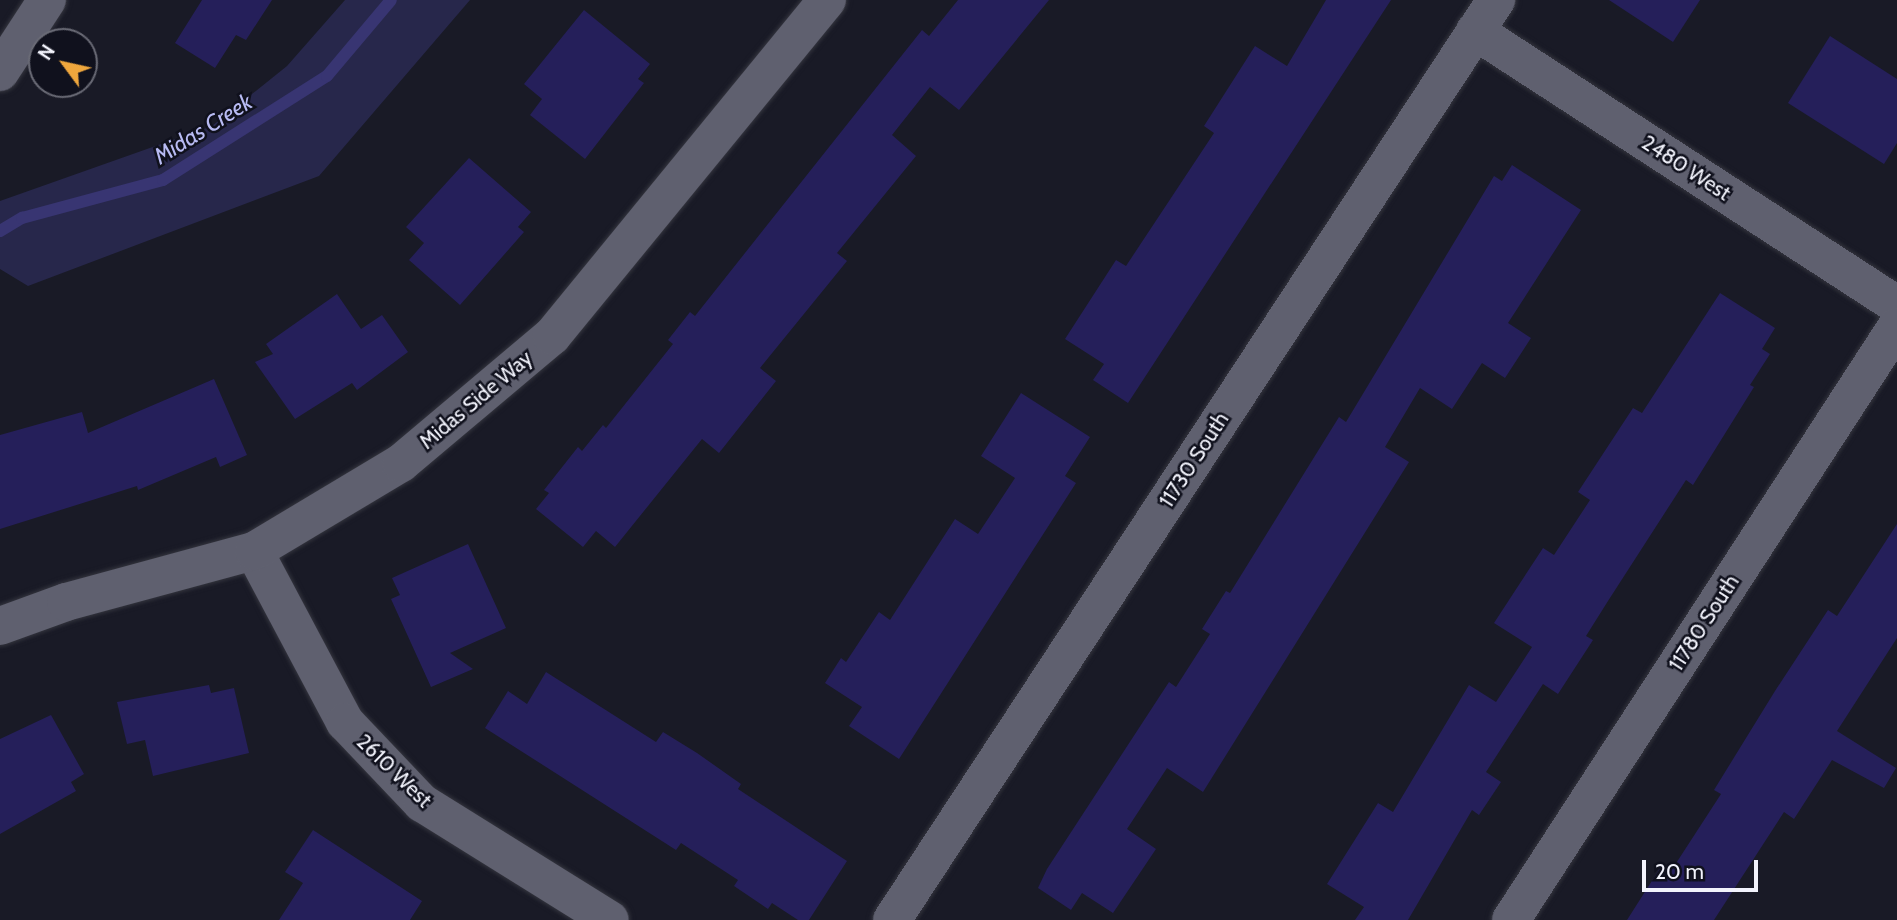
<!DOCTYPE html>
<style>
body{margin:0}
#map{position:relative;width:1897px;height:920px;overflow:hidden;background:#191a26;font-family:Cabin,sans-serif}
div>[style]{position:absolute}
.green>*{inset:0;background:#27274b}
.stream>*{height:12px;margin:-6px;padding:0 6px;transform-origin:6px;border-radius:6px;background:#383572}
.building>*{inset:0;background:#251f5a}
.roads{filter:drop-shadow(0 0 2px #34353e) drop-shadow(0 0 2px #34353e)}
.minor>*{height:38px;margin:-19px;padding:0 19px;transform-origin:19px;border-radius:19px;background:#5f606f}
span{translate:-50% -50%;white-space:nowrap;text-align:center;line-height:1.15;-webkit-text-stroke:5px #10111d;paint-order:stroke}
.street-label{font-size:21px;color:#f2f3fc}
.water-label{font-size:23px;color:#b8bbf3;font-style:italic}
.north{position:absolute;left:28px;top:28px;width:70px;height:70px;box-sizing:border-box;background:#10111d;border:2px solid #6a6b76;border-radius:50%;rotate:303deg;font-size:19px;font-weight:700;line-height:28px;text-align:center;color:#f2f3fc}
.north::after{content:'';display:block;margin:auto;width:24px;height:32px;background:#efa73d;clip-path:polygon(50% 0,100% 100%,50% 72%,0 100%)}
.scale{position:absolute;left:1642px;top:860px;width:116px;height:32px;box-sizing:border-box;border:4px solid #f2f3fc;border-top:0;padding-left:9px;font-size:21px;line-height:24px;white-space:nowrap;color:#f2f3fc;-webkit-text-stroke:5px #10111d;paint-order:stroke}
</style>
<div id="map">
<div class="green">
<div style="clip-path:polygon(345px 0,470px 0,319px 176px,28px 286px,0 269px,0 201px,212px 126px,287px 66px)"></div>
</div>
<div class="stream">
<div style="left:0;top:231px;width:26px;rotate:-31deg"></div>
<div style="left:22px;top:218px;width:146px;rotate:-15.1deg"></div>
<div style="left:163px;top:180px;width:194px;rotate:-32.4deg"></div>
<div style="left:327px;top:76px;width:99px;rotate:-49.9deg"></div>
</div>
<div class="building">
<div style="clip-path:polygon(202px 0,272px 0,246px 40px,236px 35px,215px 68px,175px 43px)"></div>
<div style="clip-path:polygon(958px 0,1049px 0,959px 110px,930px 87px,892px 135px,916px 156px,837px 253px,847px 261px,760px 368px,776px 381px,719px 453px,702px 439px,615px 547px,596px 531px,583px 547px,536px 509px,549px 493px,544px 490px,578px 447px,582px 451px,603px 425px,606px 428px,673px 344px,668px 340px,690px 312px,695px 316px,922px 30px,929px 36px)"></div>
<div style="clip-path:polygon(1326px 0,1391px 0,1128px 403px,1093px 380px,1104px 364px,1065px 339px,1116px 260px,1126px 266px,1214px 133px,1204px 126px,1255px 46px,1287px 66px)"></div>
<div style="clip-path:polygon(1609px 0,1700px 0,1673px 42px)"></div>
<div style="clip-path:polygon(584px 10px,650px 64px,638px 79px,644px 83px,585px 159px,530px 115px,542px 99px,524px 84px)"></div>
<div style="clip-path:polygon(1830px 36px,1897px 79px,1897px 143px,1884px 164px,1788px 103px)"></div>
<div style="clip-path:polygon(469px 158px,531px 212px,518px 227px,524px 232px,460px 305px,409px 260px,424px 243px,406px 227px)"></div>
<div style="clip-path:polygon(1512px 165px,1581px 210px,1508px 323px,1531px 338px,1505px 378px,1482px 363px,1452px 409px,1420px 388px,1385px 447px,1409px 462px,1203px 792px,1167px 768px,1127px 829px,1156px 849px,1113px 913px,1082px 893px,1071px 910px,1038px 888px,1047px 869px,1169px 682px,1176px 687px,1210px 634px,1202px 629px,1226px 591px,1230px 593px,1339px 417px,1346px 422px,1494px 176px,1502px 181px)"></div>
<div style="clip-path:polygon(1720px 293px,1775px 328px,1762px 349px,1770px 354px,1750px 385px,1754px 387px,1693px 485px,1686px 480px,1608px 601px,1586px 636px,1593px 640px,1558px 694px,1543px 684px,1486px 772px,1501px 782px,1479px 815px,1472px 810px,1408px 920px,1355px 920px,1364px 907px,1327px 884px,1378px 803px,1393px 812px,1469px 685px,1496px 702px,1532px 647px,1494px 623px,1543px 548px,1554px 555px,1590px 500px,1578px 492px,1633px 408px,1642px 413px)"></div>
<div style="clip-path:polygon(337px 294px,361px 329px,382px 315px,408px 352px,357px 390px,352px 383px,295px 419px,255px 362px,273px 354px,266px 344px)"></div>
<div style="clip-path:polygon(214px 379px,247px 455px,220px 467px,216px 457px,138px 490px,137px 486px,0 529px,0 435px,82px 412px,88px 433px)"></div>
<div style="clip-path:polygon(1021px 393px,1090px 437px,1065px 476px,1076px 483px,899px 759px,849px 726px,862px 707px,825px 683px,841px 658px,846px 662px,879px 612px,890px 620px,955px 519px,978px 534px,1015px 478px,981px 456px)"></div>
<div style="clip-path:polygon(1897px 524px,1897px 638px,1837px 731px,1896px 768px,1884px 788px,1832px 760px,1794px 819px,1784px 812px,1714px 920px,1627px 920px,1662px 865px,1671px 871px,1721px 794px,1714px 790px,1775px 691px,1828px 610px,1837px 616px)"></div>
<div style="clip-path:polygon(468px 544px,506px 628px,450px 653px,473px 669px,431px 687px,391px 599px,400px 595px,392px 578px)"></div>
<div style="clip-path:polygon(546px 672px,656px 742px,663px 732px,697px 753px,741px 784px,738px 789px,847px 861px,809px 920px,798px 920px,772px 903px,768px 909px,734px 886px,738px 880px,681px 843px,676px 850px,485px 728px,508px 691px,527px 704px)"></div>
<div style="clip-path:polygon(209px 685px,211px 693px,234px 688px,249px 753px,153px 776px,145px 740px,127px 744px,117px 702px)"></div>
<div style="clip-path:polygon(51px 715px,84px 774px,71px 782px,76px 791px,0 834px,0 739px)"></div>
<div style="clip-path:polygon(313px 830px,422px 901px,410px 920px,279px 920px,303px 883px,285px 872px)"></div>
</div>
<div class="roads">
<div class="minor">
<div style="left:1475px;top:31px;width:503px;rotate:33deg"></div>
<div style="left:0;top:72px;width:86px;rotate:-56.9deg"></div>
<div style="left:254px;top:551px;width:194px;rotate:62deg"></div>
<div style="left:345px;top:722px;width:112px;rotate:46.5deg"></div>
<div style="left:422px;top:803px;width:221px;rotate:31.9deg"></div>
<div style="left:0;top:626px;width:70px;rotate:-20deg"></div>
<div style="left:66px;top:602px;width:195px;rotate:-15.2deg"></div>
<div style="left:254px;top:551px;width:171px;rotate:-30.9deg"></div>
<div style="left:401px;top:463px;width:197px;rotate:-40.1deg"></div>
<div style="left:552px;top:336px;width:434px;rotate:-50.7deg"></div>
<div style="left:892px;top:920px;width:1101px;rotate:-56.71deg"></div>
<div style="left:1511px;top:920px;width:708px;rotate:-56.98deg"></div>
</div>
</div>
<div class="street-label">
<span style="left:1686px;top:168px;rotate:33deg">2480 West</span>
<span style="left:476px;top:400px;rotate:-40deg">Midas Side Way</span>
<span style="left:1194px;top:460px;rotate:-57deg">11730 South</span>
<span style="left:1704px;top:623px;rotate:-57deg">11780 South</span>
<span style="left:394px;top:771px;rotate:44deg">2610 West</span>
</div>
<div class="water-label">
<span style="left:203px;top:129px;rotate:-32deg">Midas Creek</span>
</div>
<div class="north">N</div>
<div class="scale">20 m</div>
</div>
